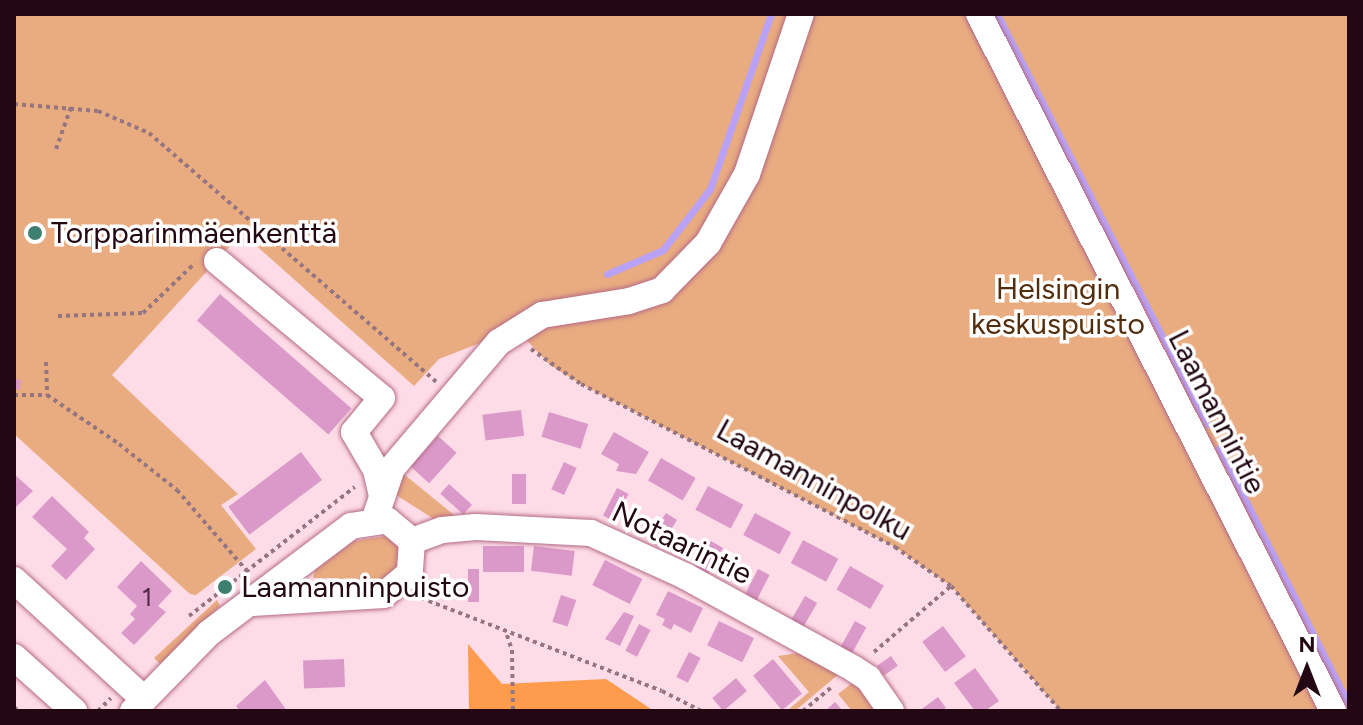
<!DOCTYPE html>
<meta charset="utf-8">
<style>
body{margin:0}
#map{position:relative;width:1363px;height:725px;overflow:hidden;background:#fedce7;font-family:Figtree,sans-serif}
div>[style]{position:absolute}
.green>*{inset:0;background:#e9ab80}
.forest>*{inset:0;background:#ff9b4c}
.stream>*{height:7px;margin:-3.5px;padding:0 3.5px;transform-origin:3.5px;border-radius:3.5px;background:#b9a2f6}
.building>*{inset:0;background:#db99ca;transform-origin:0 0}
.path>*{height:4px;margin-top:-2px;transform-origin:0;background:repeating-linear-gradient(90deg,#947580 0 4px,transparent 0 8px)}
.roads{filter:drop-shadow(0 0 2px #b46a86) drop-shadow(0 0 2px #b46a86)}
.minor>*{height:26px;margin:-13px;padding:0 13px;transform-origin:13px;border-radius:13px;background:#fff}
.dots>*{width:22px;height:22px;translate:-50% -50%;box-sizing:border-box;border:4px solid #fff;border-radius:50%}
span{translate:-50% -50%;white-space:nowrap;text-align:center;line-height:1.15;-webkit-text-stroke:7px #fff;paint-order:stroke}
.number-label{font-size:26px;color:#512c41}
.number-label span{-webkit-text-stroke-width:0}
.poi-label{font-size:30px;color:#230713}
.left{translate:0 -50%;text-align:left}
.park-label{font-size:30px;color:#542d0c}
.street-label{font-size:30px;color:#230713}
.frame{position:absolute;inset:0;border:16px solid #230713;pointer-events:none}
.north{position:absolute;left:1267px;top:629px;width:80px;height:80px;-webkit-text-stroke:6px #fff;paint-order:stroke;rotate:0deg;font-size:22px;font-weight:700;line-height:32px;text-align:center;color:#230713}
.north::after{content:'';display:block;margin:auto;width:28px;height:36px;background:#230713;clip-path:polygon(50% 0,100% 100%,50% 72%,0 100%)}
</style>
<div id="map">
<div class="green">
<div style="clip-path:polygon(14px 14px,1349px 14px,1349px 711px,1061px 711px,951px 586px,895px 547px,581px 384px,550px 365px,516px 329px,439px 359px,414px 386px,242px 233px,112px 375px,238px 494px,221px 505px,256px 549px,196px 595px,190px 594px,14px 434px)"></div>
<div style="clip-path:polygon(400px 471px,454px 515px,437px 521px,393px 493px)"></div>
<div style="clip-path:polygon(386px 536px,398px 545px,401px 557px,397px 569px,384px 580px,313px 578px,315px 570px,354px 541px)"></div>
<div style="clip-path:polygon(217px 600px,220px 606px,160px 664px,154px 658px)"></div>
<div style="clip-path:polygon(798px 653px,840px 673px,795px 711px,787px 711px,809px 692px,778px 656px)"></div>
<div style="clip-path:polygon(856px 680px,875px 710px,874px 711px,852px 711px,838px 694px)"></div>
</div>
<div class="forest">
<div style="clip-path:polygon(468px 644px,502px 684px,606px 679px,654px 711px,469px 711px)"></div>
</div>
<div class="stream">
<div style="left:997px;top:14px;width:461px;rotate:62.9deg"></div>
<div style="left:607px;top:274px;width:61px;rotate:-23.2deg"></div>
<div style="left:663px;top:250px;width:77px;rotate:-52.4deg"></div>
<div style="left:710px;top:189px;width:185px;rotate:-70.8deg"></div>
<div style="left:1219px;top:448px;width:288px;rotate:63.2deg"></div>
</div>
<div class="building">
<div style="left:220px;top:294px;width:174px;height:35px;rotate:41deg"></div>
<div style="left:14px;top:379px;width:7px;height:10px;rotate:8deg"></div>
<div style="left:521px;top:410px;width:26px;height:39px;rotate:83deg"></div>
<div style="left:549px;top:412px;width:41px;height:26px;rotate:17deg"></div>
<div style="clip-path:polygon(614px 432px,649px 452px,636px 474px,616px 471px,619px 464px,601px 454px)"></div>
<div style="left:438px;top:436px;width:25px;height:41px;rotate:42deg"></div>
<div style="left:301px;top:452px;width:35px;height:91px;rotate:53deg"></div>
<div style="left:661px;top:458px;width:40px;height:26px;rotate:30deg"></div>
<div style="left:564px;top:462px;width:14px;height:30px;rotate:25deg"></div>
<div style="clip-path:polygon(14px 474px,33px 491px,16px 507px,14px 504px)"></div>
<div style="left:512px;top:474px;width:14px;height:30px"></div>
<div style="left:449px;top:484px;width:31px;height:13px;rotate:42deg"></div>
<div style="left:708px;top:486px;width:40px;height:27px;rotate:28deg"></div>
<div style="left:617px;top:488px;width:13px;height:31px;rotate:27deg"></div>
<div style="clip-path:polygon(52px 496px,89px 532px,84px 538px,95px 549px,66px 580px,51px 566px,67px 549px,32px 517px)"></div>
<div style="left:666px;top:513px;width:13px;height:33px;rotate:32deg"></div>
<div style="left:755px;top:513px;width:41px;height:25px;rotate:28deg"></div>
<div style="left:803px;top:540px;width:40px;height:26px;rotate:28deg"></div>
<div style="left:711px;top:541px;width:14px;height:31px;rotate:30deg"></div>
<div style="left:524px;top:546px;width:26px;height:41px;rotate:90deg"></div>
<div style="left:534px;top:546px;width:41px;height:25px;rotate:7deg"></div>
<div style="left:605px;top:560px;width:42px;height:28px;rotate:27deg"></div>
<div style="clip-path:polygon(141px 561px,172px 591px,158px 606px,166px 612px,134px 645px,121px 633px,135px 619px,130px 614px,137px 606px,117px 587px)"></div>
<div style="left:850px;top:566px;width:39px;height:27px;rotate:30deg"></div>
<div style="left:468px;top:569px;width:11px;height:33px"></div>
<div style="left:758px;top:569px;width:13px;height:29px;rotate:27deg"></div>
<div style="clip-path:polygon(668px 591px,703px 608px,691px 633px,674px 624px,671px 630px,662px 625px,665px 619px,656px 615px)"></div>
<div style="left:561px;top:595px;width:16px;height:28px;rotate:18deg"></div>
<div style="left:805px;top:596px;width:14px;height:30px;rotate:30deg"></div>
<div style="clip-path:polygon(624px 612px,634px 616px,620px 646px,605px 639px)"></div>
<div style="left:719px;top:621px;width:39px;height:27px;rotate:26deg"></div>
<div style="left:855px;top:621px;width:13px;height:33px;rotate:29deg"></div>
<div style="left:639px;top:624px;width:13px;height:30px;rotate:27deg"></div>
<div style="left:943px;top:626px;width:38px;height:26px;rotate:53deg"></div>
<div style="left:689px;top:652px;width:13px;height:28px;rotate:27deg"></div>
<div style="left:891px;top:656px;width:12px;height:17px;rotate:55deg"></div>
<div style="left:344px;top:659px;width:28px;height:41px;rotate:88deg"></div>
<div style="left:773px;top:659px;width:45px;height:26px;rotate:50deg"></div>
<div style="clip-path:polygon(975px 668px,999px 701px,985px 711px,975px 711px,954px 683px)"></div>
<div style="left:736px;top:678px;width:17px;height:31px;rotate:50deg"></div>
<div style="clip-path:polygon(265px 680px,287px 711px,240px 711px,236px 706px)"></div>
<div style="clip-path:polygon(938px 697px,946px 708px,941px 711px,919px 711px)"></div>
<div style="clip-path:polygon(835px 702px,843px 711px,825px 711px)"></div>
</div>
<div class="path">
<div style="left:14px;top:104px;width:84px;rotate:4.8deg"></div>
<div style="left:98px;top:111px;width:56px;rotate:23.3deg"></div>
<div style="left:149px;top:133px;width:380px;rotate:40.9deg"></div>
<div style="left:56px;top:149px;width:45px;rotate:-70.3deg"></div>
<div style="left:58px;top:316px;width:85px;rotate:-2deg"></div>
<div style="left:143px;top:313px;width:72px;rotate:-43.9deg"></div>
<div style="left:531px;top:349px;width:61px;rotate:35deg"></div>
<div style="left:581px;top:384px;width:354px;rotate:27.4deg"></div>
<div style="left:895px;top:547px;width:68px;rotate:34.9deg"></div>
<div style="left:951px;top:586px;width:167px;rotate:48.7deg"></div>
<div style="left:46px;top:362px;width:33px;rotate:88deg"></div>
<div style="left:14px;top:395px;width:33px"></div>
<div style="left:47px;top:395px;width:87px;rotate:34.2deg"></div>
<div style="left:119px;top:444px;width:74px;rotate:38.4deg"></div>
<div style="left:177px;top:490px;width:107px;rotate:49.2deg"></div>
<div style="left:421px;top:598px;width:258px;rotate:21.1deg"></div>
<div style="left:662px;top:691px;width:44px;rotate:27.1deg"></div>
<div style="left:189px;top:616px;width:210px;rotate:-37.9deg"></div>
<div style="left:507px;top:635px;width:16px;rotate:72deg"></div>
<div style="left:512px;top:650px;width:61px;rotate:89.1deg"></div>
<div style="left:874px;top:652px;width:101px;rotate:-40.6deg"></div>
<div style="left:14px;top:707px;width:6px;rotate:45deg"></div>
<div style="left:98px;top:711px;width:18px;rotate:-45deg"></div>
<div style="left:803px;top:711px;width:39px;rotate:-40deg"></div>
</div>
<div class="roads">
<div class="minor">
<div style="left:979px;top:14px;width:782px;rotate:63.07deg"></div>
<div style="left:217px;top:261px;width:214px;rotate:39.7deg"></div>
<div style="left:382px;top:398px;width:44px;rotate:129.5deg"></div>
<div style="left:354px;top:432px;width:44px;rotate:59.9deg"></div>
<div style="left:376px;top:470px;width:27px;rotate:77deg"></div>
<div style="left:375px;top:518px;width:53px;rotate:-71.2deg"></div>
<div style="left:392px;top:468px;width:165px;rotate:-49.7deg"></div>
<div style="left:499px;top:342px;width:51px;rotate:-32.1deg"></div>
<div style="left:542px;top:315px;width:88px;rotate:-9.1deg"></div>
<div style="left:629px;top:301px;width:35px;rotate:-18deg"></div>
<div style="left:662px;top:290px;width:66px;rotate:-45.6deg"></div>
<div style="left:708px;top:243px;width:79px;rotate:-60.5deg"></div>
<div style="left:747px;top:174px;width:169px;rotate:-71.4deg"></div>
<div style="left:412px;top:541px;width:32px;rotate:-20deg"></div>
<div style="left:442px;top:530px;width:34px;rotate:-5deg"></div>
<div style="left:476px;top:527px;width:115px;rotate:3deg"></div>
<div style="left:591px;top:533px;width:103px;rotate:24.6deg"></div>
<div style="left:685px;top:576px;width:193px;rotate:28.8deg"></div>
<div style="left:854px;top:669px;width:17px;rotate:33deg"></div>
<div style="left:868px;top:678px;width:40px;rotate:55.1deg"></div>
<div style="left:14px;top:580px;width:176px;rotate:42.5deg"></div>
<div style="left:14px;top:657px;width:81px;rotate:42deg"></div>
<div style="left:133px;top:711px;width:109px;rotate:-45.7deg"></div>
<div style="left:209px;top:633px;width:178px;rotate:-37deg"></div>
<div style="left:351px;top:526px;width:36px;rotate:-9deg"></div>
<div style="left:387px;top:520px;width:33px;rotate:40deg"></div>
<div style="left:412px;top:541px;width:32px;rotate:94deg"></div>
<div style="left:410px;top:573px;width:34px;rotate:140deg"></div>
<div style="left:384px;top:595px;width:132px;rotate:176.5deg"></div>
</div>
</div>
<div class="dots">
<div style="left:35px;top:233px;background:#3d7f70"></div>
<div style="left:225px;top:587px;background:#3d7f70"></div>
</div>
<div class="number-label">
<span style="left:147px;top:598px">1</span>
</div>
<div class="poi-label">
<span class="left" style="left:51px;top:233px">Torpparinmäenkenttä</span>
<span class="left" style="left:241px;top:587px">Laamanninpuisto</span>
</div>
<div class="park-label">
<span style="left:1058px;top:306px">Helsingin<br>keskuspuisto</span>
</div>
<div class="street-label">
<span style="left:1217px;top:412px;rotate:63deg">Laamannintie</span>
<span style="left:814px;top:480px;rotate:29deg">Laamanninpolku</span>
<span style="left:682px;top:543px;rotate:26deg">Notaarintie</span>
</div>
<div class="frame"></div>
<div class="north">N</div>
</div>
